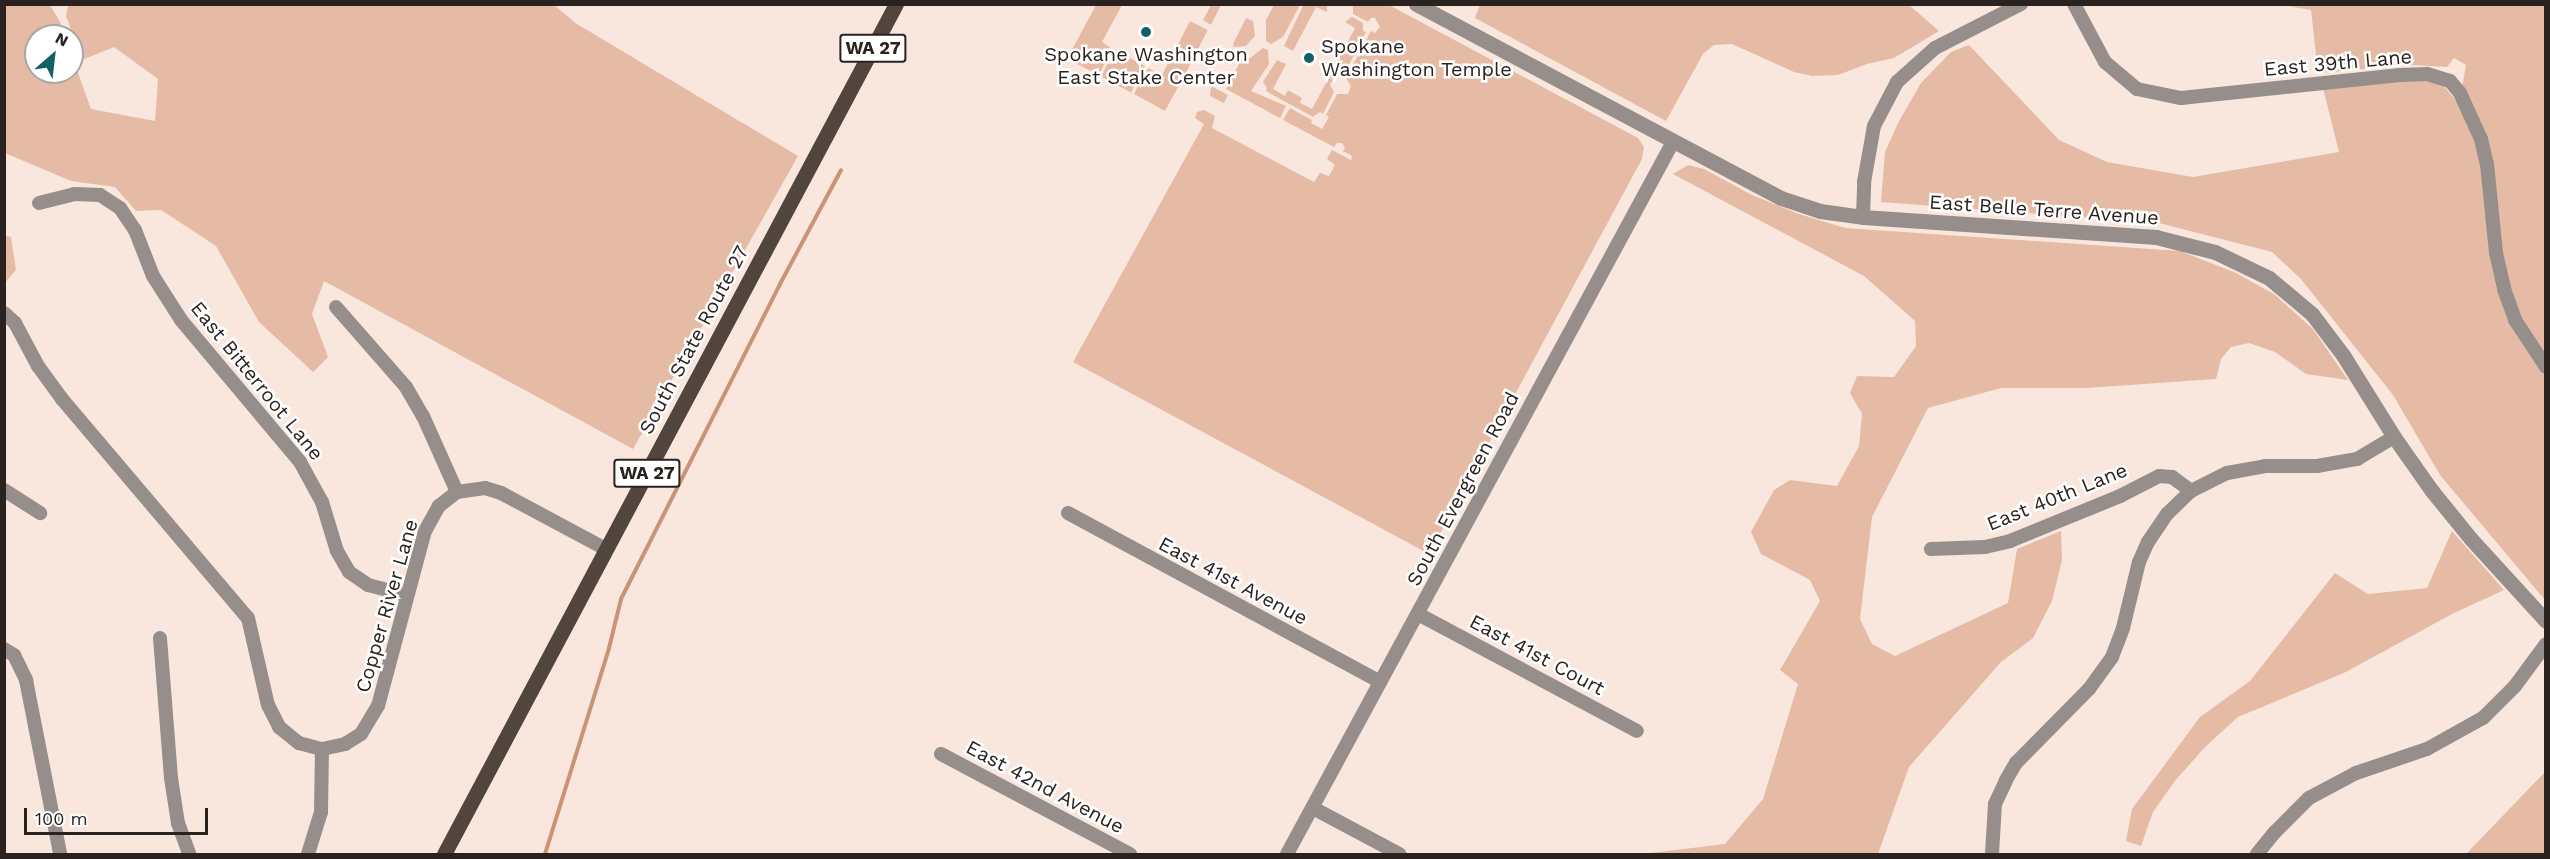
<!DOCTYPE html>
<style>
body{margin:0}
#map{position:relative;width:2550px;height:859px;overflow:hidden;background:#f9e7dd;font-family:"Work Sans",sans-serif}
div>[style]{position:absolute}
.green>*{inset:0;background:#e6bba6;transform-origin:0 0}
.stream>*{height:4px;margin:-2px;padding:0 2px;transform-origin:2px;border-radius:2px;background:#ca9376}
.minor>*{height:14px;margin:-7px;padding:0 7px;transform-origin:7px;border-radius:7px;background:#968e8b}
.tertiary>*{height:15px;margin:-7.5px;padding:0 7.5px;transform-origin:7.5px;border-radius:7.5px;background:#968e8b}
.primary>*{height:15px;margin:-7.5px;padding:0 7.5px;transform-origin:7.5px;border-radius:7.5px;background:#51453e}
.dots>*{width:16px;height:16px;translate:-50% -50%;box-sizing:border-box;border:3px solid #fff;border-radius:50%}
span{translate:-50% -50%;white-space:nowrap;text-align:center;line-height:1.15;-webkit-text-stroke:5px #fff;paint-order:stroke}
.shield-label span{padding:2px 4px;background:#fff;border:2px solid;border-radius:4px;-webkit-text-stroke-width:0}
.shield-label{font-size:18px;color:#29221f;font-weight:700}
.poi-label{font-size:20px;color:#29221f}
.left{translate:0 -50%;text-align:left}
.street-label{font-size:20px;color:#29221f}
.frame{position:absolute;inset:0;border:6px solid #29221f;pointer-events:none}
.north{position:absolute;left:24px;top:24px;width:60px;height:60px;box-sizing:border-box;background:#fff;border:2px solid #a9a7a5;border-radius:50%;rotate:28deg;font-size:16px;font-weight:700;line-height:24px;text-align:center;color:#29221f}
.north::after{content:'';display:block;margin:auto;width:21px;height:27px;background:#126265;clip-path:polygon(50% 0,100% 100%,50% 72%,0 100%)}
.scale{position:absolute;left:24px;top:808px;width:184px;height:27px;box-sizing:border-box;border:3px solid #29221f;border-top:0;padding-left:8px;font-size:18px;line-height:21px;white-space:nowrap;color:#29221f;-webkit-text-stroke:4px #fff;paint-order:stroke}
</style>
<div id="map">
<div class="green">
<div style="clip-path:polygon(5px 4px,50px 5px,59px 20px,65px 36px,36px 36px,36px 72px,72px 72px,72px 56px,91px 109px,155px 121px,158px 79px,114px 47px,82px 60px,66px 16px,68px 5px,554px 5px,577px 24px,798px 156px,633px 449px,324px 281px,312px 314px,328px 357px,313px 372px,259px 322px,216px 246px,161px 210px,136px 211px,115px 187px,71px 181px,5px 153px)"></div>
<div style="clip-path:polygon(1304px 4px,1327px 5px,1327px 12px,1316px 7px,1293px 51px,1284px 46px,1282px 50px)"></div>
<div style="clip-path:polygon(1480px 4px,1909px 5px,1939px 31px,1894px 58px,1867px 64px,1838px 75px,1812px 76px,1794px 72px,1732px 44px,1714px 45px,1703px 54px,1666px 121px,1475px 18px)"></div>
<div style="clip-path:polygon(1096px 5px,1122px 5px,1102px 42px,1112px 49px,1099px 75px,1067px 59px)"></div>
<div style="clip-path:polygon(1211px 5px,1221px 5px,1211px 25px,1203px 20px)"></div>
<div style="clip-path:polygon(1274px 5px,1300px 5px,1283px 37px,1271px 44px,1266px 41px,1266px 20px)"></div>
<div style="clip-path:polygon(1353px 5px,1389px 5px,1638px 138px,1644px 147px,1642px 159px,1429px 554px,1073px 362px,1204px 124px,1195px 118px,1197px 112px,1204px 110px,1215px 116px,1212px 128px,1314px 182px,1320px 173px,1329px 176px,1335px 165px,1327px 159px,1332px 150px,1351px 160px,1352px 156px,1343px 151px,1345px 148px,1342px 143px,1337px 143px,1334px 147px,1283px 120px,1290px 108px,1312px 120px,1311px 123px,1322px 129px,1329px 117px,1326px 115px,1337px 94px,1348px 94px,1351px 86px,1346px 78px,1371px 31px,1375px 33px,1380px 27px,1375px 18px,1371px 18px,1368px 22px,1353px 14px)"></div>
<div style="clip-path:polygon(2282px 5px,2545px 5px,2545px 600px,2440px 475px,2393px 395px,2301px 279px,2272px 252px,2159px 223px,1881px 202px,1885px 152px,1898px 123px,1921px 83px,1951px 52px,1969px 45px,2059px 140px,2107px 162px,2193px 177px,2339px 152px,2323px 88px,2424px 78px,2442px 84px,2459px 104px,2466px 65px,2454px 58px,2447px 67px,2413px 65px,2318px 73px,2311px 10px)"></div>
<div style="clip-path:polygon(1352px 17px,1363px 23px,1363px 31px,1366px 32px,1343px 76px,1334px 77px,1330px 85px,1334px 92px,1323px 114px,1320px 112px,1313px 117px,1266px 91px,1267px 88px,1263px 82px,1279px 57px,1277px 60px,1286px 64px,1273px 89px,1285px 96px,1288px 90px,1302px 98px,1300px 103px,1312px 109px,1355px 28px,1345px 22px)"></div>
<div style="clip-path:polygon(1246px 18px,1253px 21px,1255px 36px,1246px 46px,1234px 47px,1233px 44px)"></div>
<div style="left:1190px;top:21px;width:20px;height:33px;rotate:27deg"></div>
<div style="clip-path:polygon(1263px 48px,1268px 50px,1269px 64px,1251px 91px,1286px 106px,1280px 118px,1226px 89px,1241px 60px,1250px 58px)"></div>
<div style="left:1115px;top:50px;width:34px;height:30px;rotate:28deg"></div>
<div style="clip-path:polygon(1173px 53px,1191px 63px,1165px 111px,1134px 94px,1148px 68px,1162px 75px)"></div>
<div style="clip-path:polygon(1211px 86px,1228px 95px,1224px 103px,1210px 96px)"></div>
<div style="clip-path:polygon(1688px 165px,1704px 169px,1750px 194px,1796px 213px,1845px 228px,2180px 251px,2234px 272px,2274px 294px,2313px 329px,2348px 380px,2306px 374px,2275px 352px,2249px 343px,2231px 347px,2221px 359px,2216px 379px,2086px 388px,2001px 388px,1928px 408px,1872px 517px,1860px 619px,1872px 644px,1895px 656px,2008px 603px,2017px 549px,2061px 531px,2062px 560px,2052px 601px,2033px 638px,2001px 662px,1909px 767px,1878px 854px,1642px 854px,1725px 844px,1763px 799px,1798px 684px,1780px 670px,1820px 601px,1810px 580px,1761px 554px,1751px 532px,1774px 490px,1790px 480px,1837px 486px,1859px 446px,1862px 414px,1850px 393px,1857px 376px,1894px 377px,1916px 346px,1915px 321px,1864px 276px,1673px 174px)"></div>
<div style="clip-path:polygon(5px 235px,11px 237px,16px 270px,5px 283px)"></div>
<div style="clip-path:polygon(2452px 531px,2504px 590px,2452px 614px,2346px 672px,2238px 717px,2205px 747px,2174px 782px,2153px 812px,2141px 846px,2126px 841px,2132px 809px,2200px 717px,2250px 681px,2335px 573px,2368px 594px,2427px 588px)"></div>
<div style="clip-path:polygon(2545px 772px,2545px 854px,2466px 854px,2493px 826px)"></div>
</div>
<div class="stream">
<div style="left:545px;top:854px;width:216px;rotate:-72.7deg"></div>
<div style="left:609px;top:648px;width:50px;rotate:-76.2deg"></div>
<div style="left:621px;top:599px;width:353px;rotate:-63.2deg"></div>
<div style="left:780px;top:284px;width:129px;rotate:-61.8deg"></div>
</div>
<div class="minor">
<div style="left:2074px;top:4px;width:66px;rotate:61.9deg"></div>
<div style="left:2105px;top:62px;width:42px;rotate:40.2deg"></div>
<div style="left:2137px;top:89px;width:45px;rotate:11.6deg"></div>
<div style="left:2181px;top:98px;width:220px;rotate:-6deg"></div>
<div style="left:2400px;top:75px;width:27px;rotate:-2deg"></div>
<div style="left:2427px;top:74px;width:24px;rotate:17deg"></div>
<div style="left:2450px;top:81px;width:16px;rotate:50deg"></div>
<div style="left:2460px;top:93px;width:51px;rotate:65.5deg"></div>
<div style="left:2481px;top:139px;width:26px;rotate:77deg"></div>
<div style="left:2487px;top:164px;width:89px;rotate:84.2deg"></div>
<div style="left:2496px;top:253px;width:37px;rotate:77deg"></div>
<div style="left:2504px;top:289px;width:33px;rotate:70deg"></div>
<div style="left:2515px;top:320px;width:56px;rotate:56.6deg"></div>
<div style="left:39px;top:203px;width:36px;rotate:-14deg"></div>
<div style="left:74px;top:194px;width:26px;rotate:2deg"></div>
<div style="left:100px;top:195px;width:24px;rotate:33deg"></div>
<div style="left:120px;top:208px;width:27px;rotate:56deg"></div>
<div style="left:135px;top:230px;width:49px;rotate:68.6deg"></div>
<div style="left:153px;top:276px;width:52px;rotate:57.5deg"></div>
<div style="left:181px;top:320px;width:185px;rotate:50deg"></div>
<div style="left:300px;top:462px;width:46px;rotate:61.2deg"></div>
<div style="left:322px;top:502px;width:51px;rotate:73deg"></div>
<div style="left:337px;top:551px;width:24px;rotate:60deg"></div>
<div style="left:349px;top:572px;width:23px;rotate:34deg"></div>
<div style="left:368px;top:585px;width:40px;rotate:14.4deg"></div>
<div style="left:1863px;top:217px;width:35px;rotate:-88deg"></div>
<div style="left:1864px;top:182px;width:57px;rotate:-79.9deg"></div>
<div style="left:1874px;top:126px;width:50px;rotate:-62.4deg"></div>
<div style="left:1897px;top:82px;width:51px;rotate:-41.8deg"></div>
<div style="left:1935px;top:48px;width:97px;rotate:-27.1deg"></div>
<div style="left:336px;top:307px;width:106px;rotate:48.8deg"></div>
<div style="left:406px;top:387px;width:34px;rotate:60deg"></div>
<div style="left:423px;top:416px;width:83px;rotate:65.9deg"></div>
<div style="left:4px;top:313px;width:15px;rotate:42deg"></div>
<div style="left:15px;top:323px;width:49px;rotate:61.9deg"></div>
<div style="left:38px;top:366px;width:41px;rotate:54deg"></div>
<div style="left:62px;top:399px;width:287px;rotate:49.7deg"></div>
<div style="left:248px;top:618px;width:89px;rotate:77.1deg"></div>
<div style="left:268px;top:705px;width:25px;rotate:63deg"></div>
<div style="left:279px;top:727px;width:26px;rotate:39deg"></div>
<div style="left:299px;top:743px;width:24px;rotate:15deg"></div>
<div style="left:322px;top:749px;width:24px;rotate:-12deg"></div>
<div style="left:345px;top:744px;width:19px;rotate:-32deg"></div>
<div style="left:361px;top:734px;width:33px;rotate:-59deg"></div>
<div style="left:378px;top:706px;width:181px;rotate:-75deg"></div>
<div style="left:425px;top:531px;width:29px;rotate:-61deg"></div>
<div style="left:439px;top:506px;width:23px;rotate:-38deg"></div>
<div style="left:457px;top:492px;width:28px;rotate:-8deg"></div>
<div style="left:485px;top:488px;width:17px;rotate:17deg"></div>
<div style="left:501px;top:493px;width:119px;rotate:28.1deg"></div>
<div style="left:4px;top:490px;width:43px;rotate:32.6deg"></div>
<div style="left:1068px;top:513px;width:355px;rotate:28.4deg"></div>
<div style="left:1931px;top:549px;width:54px;rotate:-2.1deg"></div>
<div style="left:1985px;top:547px;width:26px;rotate:-13deg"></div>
<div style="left:2010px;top:541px;width:119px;rotate:-22.2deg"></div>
<div style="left:2120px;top:496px;width:44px;rotate:-27.1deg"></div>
<div style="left:2159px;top:476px;width:13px;rotate:4deg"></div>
<div style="left:2172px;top:477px;width:24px;rotate:36deg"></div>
<div style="left:1418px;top:614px;width:248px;rotate:28.1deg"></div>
<div style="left:160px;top:638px;width:140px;rotate:85.5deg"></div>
<div style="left:171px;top:778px;width:46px;rotate:81.2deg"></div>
<div style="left:178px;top:823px;width:33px;rotate:70deg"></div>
<div style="left:4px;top:649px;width:12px;rotate:31deg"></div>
<div style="left:14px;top:655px;width:28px;rotate:64deg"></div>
<div style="left:26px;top:680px;width:177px;rotate:78.9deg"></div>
<div style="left:941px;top:754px;width:214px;rotate:27.9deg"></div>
<div style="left:1313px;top:808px;width:98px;rotate:28.1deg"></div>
<div style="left:308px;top:854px;width:44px;rotate:-72.8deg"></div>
<div style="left:321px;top:812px;width:63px;rotate:-89.1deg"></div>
<div style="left:1287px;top:854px;width:810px;rotate:-61.54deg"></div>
<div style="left:1992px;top:854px;width:50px;rotate:-86.6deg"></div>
<div style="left:1995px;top:804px;width:26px;rotate:-65deg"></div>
<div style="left:2006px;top:780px;width:20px;rotate:-60deg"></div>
<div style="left:2016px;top:763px;width:104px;rotate:-45.4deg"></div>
<div style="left:2089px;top:689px;width:39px;rotate:-54deg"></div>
<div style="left:2112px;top:657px;width:31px;rotate:-69deg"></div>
<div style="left:2123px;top:628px;width:68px;rotate:-76.4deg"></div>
<div style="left:2139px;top:562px;width:22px;rotate:-66deg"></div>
<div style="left:2148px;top:542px;width:34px;rotate:-56deg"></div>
<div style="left:2167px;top:514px;width:33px;rotate:-44deg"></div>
<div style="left:2191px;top:491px;width:40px;rotate:-26.6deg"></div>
<div style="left:2227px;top:473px;width:39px;rotate:-10deg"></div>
<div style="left:2265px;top:466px;width:52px"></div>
<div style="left:2317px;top:466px;width:41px;rotate:-9.9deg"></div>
<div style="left:2357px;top:459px;width:43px;rotate:-30.7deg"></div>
<div style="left:2257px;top:854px;width:28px;rotate:-51deg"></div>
<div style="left:2275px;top:832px;width:48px;rotate:-45deg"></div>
<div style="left:2309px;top:798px;width:53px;rotate:-28deg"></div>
<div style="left:2356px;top:773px;width:75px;rotate:-18.7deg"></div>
<div style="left:2427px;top:749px;width:64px;rotate:-29deg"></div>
<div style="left:2483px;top:718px;width:45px;rotate:-45deg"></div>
<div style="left:2515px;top:686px;width:52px;rotate:-53.6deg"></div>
</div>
<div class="tertiary">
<div style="left:1416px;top:4px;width:413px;rotate:28deg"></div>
<div style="left:1781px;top:198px;width:41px;rotate:18.4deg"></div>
<div style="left:1820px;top:211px;width:43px;rotate:7.9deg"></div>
<div style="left:1863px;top:217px;width:294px;rotate:3.9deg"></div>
<div style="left:2156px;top:237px;width:61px;rotate:14.3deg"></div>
<div style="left:2215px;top:252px;width:60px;rotate:25.7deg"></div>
<div style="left:2269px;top:278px;width:56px;rotate:39.9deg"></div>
<div style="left:2312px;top:314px;width:51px;rotate:52.9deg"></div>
<div style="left:2343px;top:355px;width:97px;rotate:58.1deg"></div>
<div style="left:2394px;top:437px;width:66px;rotate:54.9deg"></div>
<div style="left:2432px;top:491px;width:62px;rotate:50.9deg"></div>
<div style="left:2471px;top:539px;width:111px;rotate:47.6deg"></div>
</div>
<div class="primary">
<div style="left:444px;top:854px;width:963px;rotate:-62deg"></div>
</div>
<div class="dots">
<div style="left:1146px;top:32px;background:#126265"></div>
<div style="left:1309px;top:58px;background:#126265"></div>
</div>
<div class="shield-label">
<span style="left:873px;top:48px">WA 27</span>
<span style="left:647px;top:473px">WA 27</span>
</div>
<div class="poi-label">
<span class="left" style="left:1321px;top:58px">Spokane<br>Washington Temple</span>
<span style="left:1146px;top:66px">Spokane Washington<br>East Stake Center</span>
</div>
<div class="street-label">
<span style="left:2338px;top:63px;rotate:-5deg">East 39th Lane</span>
<span style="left:2044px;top:210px;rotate:4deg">East Belle Terre Avenue</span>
<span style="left:694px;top:340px;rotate:-62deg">South State Route 27</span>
<span style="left:257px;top:381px;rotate:51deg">East Bitterroot Lane</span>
<span style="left:1463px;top:489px;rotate:-62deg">South Evergreen Road</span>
<span style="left:2057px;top:497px;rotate:-22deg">East 40th Lane</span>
<span style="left:1233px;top:581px;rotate:28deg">East 41st Avenue</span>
<span style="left:387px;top:606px;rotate:-74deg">Copper River Lane</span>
<span style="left:1537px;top:655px;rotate:28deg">East 41st Court</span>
<span style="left:1045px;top:787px;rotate:28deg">East 42nd Avenue</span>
</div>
<div class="frame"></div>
<div class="north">N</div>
<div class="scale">100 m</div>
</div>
